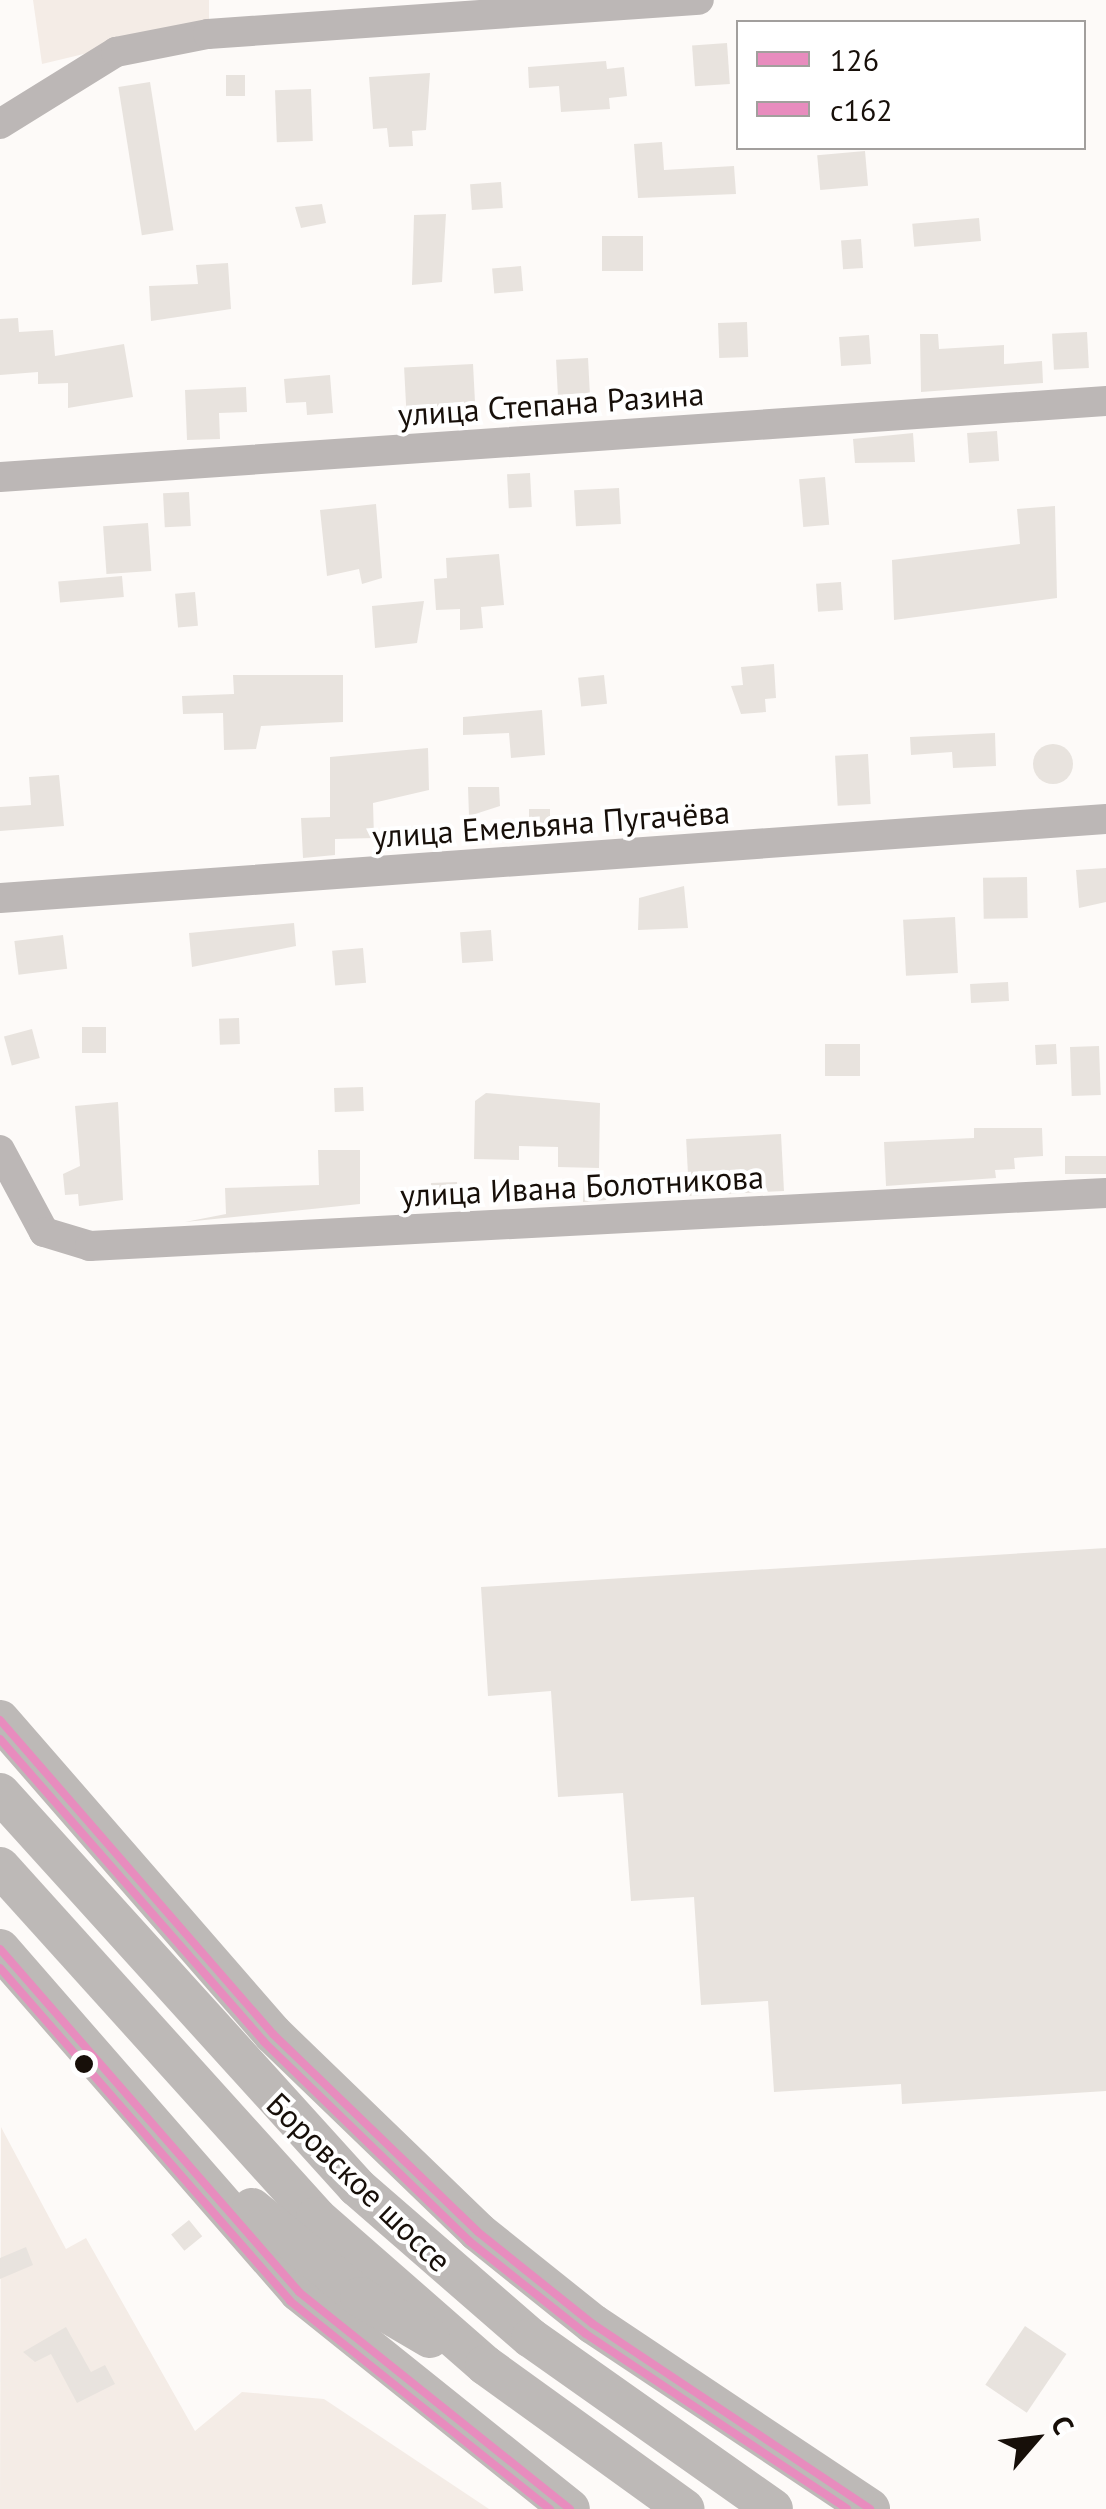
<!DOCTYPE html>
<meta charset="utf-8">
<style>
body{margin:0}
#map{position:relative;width:1106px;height:2509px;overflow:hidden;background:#fdfaf8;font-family:"PT Sans",sans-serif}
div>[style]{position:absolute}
.built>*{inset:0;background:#f4ece6}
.building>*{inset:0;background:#e8e3de;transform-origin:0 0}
.round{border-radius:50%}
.minor>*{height:30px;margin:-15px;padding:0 15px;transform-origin:15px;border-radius:15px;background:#bcb7b6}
.major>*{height:40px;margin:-20px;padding:0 20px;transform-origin:20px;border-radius:20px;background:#bdb9b7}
.bus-1>*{height:8px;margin:-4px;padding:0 4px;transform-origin:4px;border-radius:4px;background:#e88cbe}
.bus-2>*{height:8px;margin:-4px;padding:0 4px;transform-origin:4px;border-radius:4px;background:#e88cbe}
.dots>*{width:28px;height:28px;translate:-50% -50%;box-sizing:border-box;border:5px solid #fff;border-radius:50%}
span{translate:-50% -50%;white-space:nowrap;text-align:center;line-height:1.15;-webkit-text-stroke:8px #fff;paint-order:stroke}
.street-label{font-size:32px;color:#170f09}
.legend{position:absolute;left:736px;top:20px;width:350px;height:130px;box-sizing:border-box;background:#fff;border:2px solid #a29f9d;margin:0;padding:12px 18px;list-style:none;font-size:30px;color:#170f09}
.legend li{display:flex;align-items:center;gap:20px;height:50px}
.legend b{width:50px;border:2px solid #a29f9d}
.north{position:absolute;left:986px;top:2389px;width:100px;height:100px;-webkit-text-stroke:8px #fff;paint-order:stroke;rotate:62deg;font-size:28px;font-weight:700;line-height:40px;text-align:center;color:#170f09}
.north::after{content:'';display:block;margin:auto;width:35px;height:45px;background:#170f09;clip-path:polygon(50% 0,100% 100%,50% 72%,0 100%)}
</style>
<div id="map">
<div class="built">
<div style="clip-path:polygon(33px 0,209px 0,209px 24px,42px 64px)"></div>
<div style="clip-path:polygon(1px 2127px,66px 2249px,86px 2238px,195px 2431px,242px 2392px,324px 2399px,489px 2509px,0 2509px)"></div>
</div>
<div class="building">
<div style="left:727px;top:43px;width:41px;height:35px;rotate:86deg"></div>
<div style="clip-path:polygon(606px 61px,607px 69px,624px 67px,627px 96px,609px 98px,610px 109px,561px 112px,559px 86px,529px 88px,528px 67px)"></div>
<div style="clip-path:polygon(430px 73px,426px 130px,412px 131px,413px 146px,389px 147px,387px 128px,373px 129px,369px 77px)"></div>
<div style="left:226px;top:75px;width:19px;height:21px"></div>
<div style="left:150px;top:82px;width:150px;height:32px;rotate:81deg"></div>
<div style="left:311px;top:89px;width:52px;height:36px;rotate:88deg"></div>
<div style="clip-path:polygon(662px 142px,664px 170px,734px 166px,736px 194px,638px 198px,634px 144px)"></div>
<div style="left:865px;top:151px;width:35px;height:48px;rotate:85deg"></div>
<div style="left:501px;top:182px;width:26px;height:31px;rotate:86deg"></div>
<div style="clip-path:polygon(322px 204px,326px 223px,301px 228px,295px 207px)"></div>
<div style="clip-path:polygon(446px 214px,442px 282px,412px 285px,414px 215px)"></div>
<div style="left:979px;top:218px;width:23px;height:67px;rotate:85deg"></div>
<div style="left:602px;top:236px;width:41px;height:35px"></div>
<div style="left:861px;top:239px;width:29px;height:20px;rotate:86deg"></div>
<div style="clip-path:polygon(228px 263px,231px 309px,151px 321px,149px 286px,198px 284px,196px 265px)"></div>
<div style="left:521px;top:266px;width:25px;height:29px;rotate:85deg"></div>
<div style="clip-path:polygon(18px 318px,19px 332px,53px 330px,55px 356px,124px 344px,133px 397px,68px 408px,68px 383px,38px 384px,38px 372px,0 375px,0 319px)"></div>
<div style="left:747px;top:322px;width:35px;height:29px;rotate:88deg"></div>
<div style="left:1087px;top:332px;width:36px;height:35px;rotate:87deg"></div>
<div style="clip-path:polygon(920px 334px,938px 334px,939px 349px,1004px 345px,1004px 364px,1042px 361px,1043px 383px,921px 392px)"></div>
<div style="left:869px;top:335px;width:29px;height:30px;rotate:86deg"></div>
<div style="left:588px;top:358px;width:35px;height:32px;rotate:87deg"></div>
<div style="left:473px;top:364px;width:41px;height:69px;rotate:87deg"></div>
<div style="clip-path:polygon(330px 375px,333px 413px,307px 415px,306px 402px,286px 403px,284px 379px)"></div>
<div style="clip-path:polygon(246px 387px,247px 412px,219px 413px,220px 439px,187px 440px,185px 390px)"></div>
<div style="left:997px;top:431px;width:30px;height:30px;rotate:86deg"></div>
<div style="clip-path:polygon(913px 433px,915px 462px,855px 463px,853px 439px)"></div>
<div style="left:530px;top:473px;width:34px;height:23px;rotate:87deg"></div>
<div style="left:825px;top:477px;width:48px;height:26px;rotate:85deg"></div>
<div style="left:619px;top:488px;width:36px;height:45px;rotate:87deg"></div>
<div style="left:189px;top:492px;width:34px;height:26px;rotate:87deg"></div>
<div style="clip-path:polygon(376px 504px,382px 578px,362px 584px,359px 569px,327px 576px,320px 510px)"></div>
<div style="clip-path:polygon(1055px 506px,1057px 598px,894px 620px,892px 560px,1020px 544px,1017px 509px)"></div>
<div style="left:148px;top:523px;width:48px;height:45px;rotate:86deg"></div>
<div style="clip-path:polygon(499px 554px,504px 605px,481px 607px,483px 628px,460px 630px,460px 609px,436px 610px,434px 579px,447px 578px,446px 558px)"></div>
<div style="left:122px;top:576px;width:21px;height:64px;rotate:85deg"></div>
<div style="left:841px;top:582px;width:28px;height:25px;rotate:86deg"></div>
<div style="left:195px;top:592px;width:34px;height:20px;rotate:85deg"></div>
<div style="clip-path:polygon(424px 601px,417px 643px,375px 648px,372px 606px)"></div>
<div style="clip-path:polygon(774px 664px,776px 698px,765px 699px,766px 712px,741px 714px,731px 686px,743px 685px,741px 667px)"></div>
<div style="clip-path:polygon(233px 675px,343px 675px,343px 722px,261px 726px,256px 749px,224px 750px,223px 713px,183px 714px,182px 696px,234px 694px)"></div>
<div style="left:604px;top:675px;width:29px;height:26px;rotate:84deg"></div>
<div style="clip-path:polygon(542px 710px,545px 755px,511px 758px,509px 733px,463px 735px,463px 717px)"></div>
<div style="clip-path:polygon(995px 733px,996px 766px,953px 768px,952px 752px,911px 755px,910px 737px)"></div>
<div class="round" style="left:1033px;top:744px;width:40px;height:40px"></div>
<div style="clip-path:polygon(428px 748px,429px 790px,373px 803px,374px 838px,335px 839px,335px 855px,303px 858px,301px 818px,330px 817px,330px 757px)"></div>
<div style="left:868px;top:754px;width:50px;height:33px;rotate:87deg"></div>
<div style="clip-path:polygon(59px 775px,64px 826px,0 831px,0 807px,31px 805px,29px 777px)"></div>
<div style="clip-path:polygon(468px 787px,499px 787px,500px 806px,469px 816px)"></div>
<div style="left:529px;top:809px;width:21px;height:30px"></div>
<div style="clip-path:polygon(1106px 868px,1106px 902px,1079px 908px,1076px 870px)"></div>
<div style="left:1027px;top:877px;width:41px;height:44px;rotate:89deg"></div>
<div style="clip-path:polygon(684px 886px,688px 928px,638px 930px,639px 898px)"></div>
<div style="left:955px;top:917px;width:56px;height:52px;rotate:87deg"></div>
<div style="clip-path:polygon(294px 923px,296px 946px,192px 967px,189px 933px)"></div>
<div style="left:491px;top:930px;width:31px;height:31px;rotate:86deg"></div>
<div style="left:63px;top:935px;width:34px;height:49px;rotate:83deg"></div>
<div style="left:363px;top:948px;width:35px;height:31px;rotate:85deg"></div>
<div style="left:1008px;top:982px;width:19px;height:38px;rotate:87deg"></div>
<div style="left:239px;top:1018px;width:26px;height:20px;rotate:88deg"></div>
<div style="left:82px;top:1027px;width:24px;height:26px"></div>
<div style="left:32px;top:1029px;width:30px;height:29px;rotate:75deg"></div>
<div style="left:860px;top:1044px;width:32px;height:35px;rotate:90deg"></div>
<div style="left:1056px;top:1044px;width:20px;height:21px;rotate:87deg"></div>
<div style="left:1099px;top:1046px;width:49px;height:29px;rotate:88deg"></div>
<div style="left:363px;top:1087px;width:24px;height:29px;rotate:88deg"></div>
<div style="clip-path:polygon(486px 1093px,600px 1103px,599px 1168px,558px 1167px,558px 1147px,519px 1146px,519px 1160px,474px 1159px,475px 1101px)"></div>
<div style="clip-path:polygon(118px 1102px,123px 1200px,79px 1206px,78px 1194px,65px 1195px,63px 1174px,80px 1166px,75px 1106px)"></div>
<div style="clip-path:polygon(974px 1128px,1042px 1128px,1043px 1156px,1014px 1158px,1015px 1169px,995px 1170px,996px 1178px,886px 1186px,884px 1142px,974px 1138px)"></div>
<div style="left:781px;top:1134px;width:57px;height:95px;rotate:87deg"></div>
<div style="clip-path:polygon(318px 1150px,360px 1150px,360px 1204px,185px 1222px,226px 1214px,225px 1188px,319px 1185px)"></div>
<div style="left:1106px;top:1156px;width:18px;height:41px;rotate:90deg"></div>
<div style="clip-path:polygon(584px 1180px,607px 1180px,606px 1200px,583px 1202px)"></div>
<div style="left:457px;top:1182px;width:26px;height:26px;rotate:88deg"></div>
<div style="clip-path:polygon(1106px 1548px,1106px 2091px,902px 2104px,901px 2084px,774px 2092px,768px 2001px,701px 2005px,694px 1897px,631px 1901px,623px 1793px,558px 1797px,551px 1691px,488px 1696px,481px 1587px)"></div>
<div style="left:189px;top:2220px;width:21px;height:23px;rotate:51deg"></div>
<div style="clip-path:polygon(26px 2247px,33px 2265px,0 2279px,0 2258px)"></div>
<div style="left:1025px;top:2326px;width:50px;height:71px;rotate:34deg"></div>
<div style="clip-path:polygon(66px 2327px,91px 2372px,105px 2365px,115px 2384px,77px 2403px,51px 2354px,35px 2362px,23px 2352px)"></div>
</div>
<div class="minor">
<div style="left:0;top:124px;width:137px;rotate:-31.8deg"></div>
<div style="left:116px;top:52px;width:94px;rotate:-11.1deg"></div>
<div style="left:208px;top:34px;width:492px;rotate:-4deg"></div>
<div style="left:0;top:477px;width:1109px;rotate:-3.93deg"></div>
<div style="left:0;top:898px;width:1109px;rotate:-4.09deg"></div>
<div style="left:0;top:1150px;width:93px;rotate:61.8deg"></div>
<div style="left:44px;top:1232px;width:48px;rotate:16.9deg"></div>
<div style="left:90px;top:1246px;width:1017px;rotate:-2.99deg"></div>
</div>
<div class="major">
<div style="left:0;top:1720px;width:416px;rotate:49deg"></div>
<div style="left:273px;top:2034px;width:285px;rotate:44deg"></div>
<div style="left:478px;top:2232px;width:147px;rotate:38.7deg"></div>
<div style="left:593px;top:2324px;width:333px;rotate:33.7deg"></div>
<div style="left:0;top:1793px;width:532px;rotate:47.82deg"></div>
<div style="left:357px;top:2187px;width:230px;rotate:41deg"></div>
<div style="left:531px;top:2338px;width:296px;rotate:35.2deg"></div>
<div style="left:0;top:1867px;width:472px;rotate:47.9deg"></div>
<div style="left:316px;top:2217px;width:225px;rotate:41.2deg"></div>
<div style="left:485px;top:2365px;width:246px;rotate:35.8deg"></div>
<div style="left:0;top:1949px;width:455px;rotate:48.9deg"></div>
<div style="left:299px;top:2292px;width:347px;rotate:38.7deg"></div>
<div style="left:252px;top:2208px;width:140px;rotate:39.5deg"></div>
<div style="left:360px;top:2297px;width:81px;rotate:30.4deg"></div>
</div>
<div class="bus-1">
<div style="left:0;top:1720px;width:416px;rotate:49deg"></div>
<div style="left:273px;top:2034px;width:285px;rotate:44deg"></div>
<div style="left:478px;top:2232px;width:147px;rotate:38.7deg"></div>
<div style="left:593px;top:2324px;width:333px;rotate:33.7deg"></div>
<div style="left:0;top:1949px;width:455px;rotate:48.9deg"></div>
<div style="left:299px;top:2292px;width:347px;rotate:38.7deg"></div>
</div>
<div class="bus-2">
<div style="left:0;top:1739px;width:402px;rotate:48.9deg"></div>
<div style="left:264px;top:2042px;width:286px;rotate:44.1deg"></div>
<div style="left:469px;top:2241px;width:149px;rotate:38.5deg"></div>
<div style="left:586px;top:2334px;width:314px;rotate:33.8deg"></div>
<div style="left:0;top:1968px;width:442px;rotate:48.9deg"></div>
<div style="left:290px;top:2301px;width:333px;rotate:38.7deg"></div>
</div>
<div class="dots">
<div style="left:84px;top:2064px;background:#170f09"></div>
</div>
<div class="street-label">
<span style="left:551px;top:404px;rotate:-4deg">улица Степана Разина</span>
<span style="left:551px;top:824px;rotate:-4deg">улица Емельяна Пугачёва</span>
<span style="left:582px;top:1186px;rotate:-3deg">улица Ивана Болотникова</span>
<span style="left:359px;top:2182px;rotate:44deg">Боровское шоссе</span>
</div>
<ul class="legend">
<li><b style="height:12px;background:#e88cbe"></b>126</li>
<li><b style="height:12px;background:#e88cbe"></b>с162</li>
</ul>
<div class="north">С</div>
</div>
